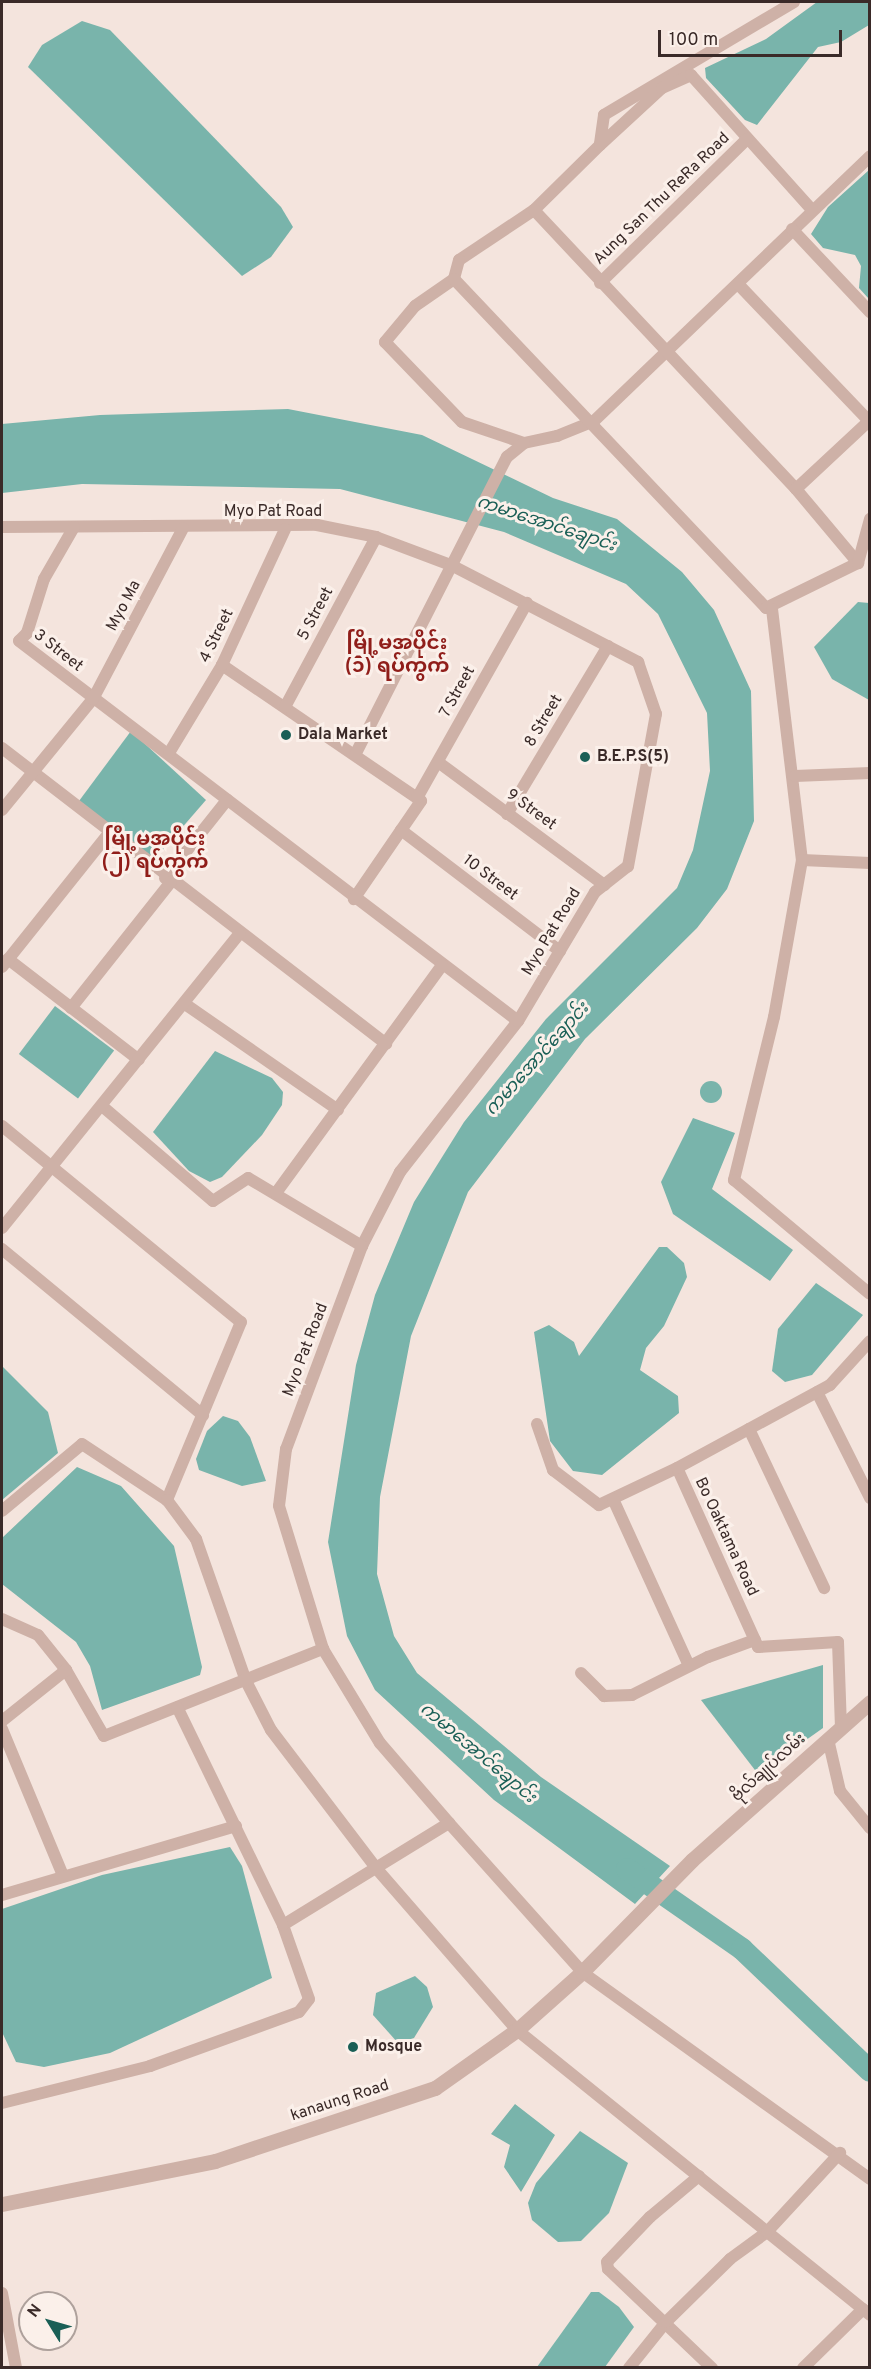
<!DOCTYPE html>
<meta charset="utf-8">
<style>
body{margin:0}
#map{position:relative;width:871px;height:2369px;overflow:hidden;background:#f4e4dd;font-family:Overpass,"Noto Sans Myanmar",sans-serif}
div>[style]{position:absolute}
.water>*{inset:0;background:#79b4ab;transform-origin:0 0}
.round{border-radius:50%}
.river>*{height:22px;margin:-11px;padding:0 11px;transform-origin:11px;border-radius:11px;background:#79b4ab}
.minor>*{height:12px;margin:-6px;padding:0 6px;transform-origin:6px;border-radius:6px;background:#ceb1a7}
.tertiary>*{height:15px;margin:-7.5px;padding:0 7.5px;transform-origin:7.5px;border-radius:7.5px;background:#ceb1a7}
.dots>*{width:16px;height:16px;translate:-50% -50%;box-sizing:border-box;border:3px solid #fbf0ea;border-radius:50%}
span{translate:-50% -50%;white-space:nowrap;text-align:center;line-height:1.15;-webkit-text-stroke:6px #fbf0ea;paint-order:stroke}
.street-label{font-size:16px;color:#3a2a28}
.poi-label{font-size:16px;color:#3a2a28;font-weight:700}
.left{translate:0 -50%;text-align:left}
.water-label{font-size:18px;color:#1a5f56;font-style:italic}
.quarter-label{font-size:20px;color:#901e1a;font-weight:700}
.frame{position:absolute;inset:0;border:3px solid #3a2a28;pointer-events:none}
.north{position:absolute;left:18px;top:2291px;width:60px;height:60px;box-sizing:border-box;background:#fbf0ea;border:2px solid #aea19c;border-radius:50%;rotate:307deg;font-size:16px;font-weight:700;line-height:24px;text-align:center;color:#3a2a28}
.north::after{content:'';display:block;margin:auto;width:21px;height:27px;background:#1a5f56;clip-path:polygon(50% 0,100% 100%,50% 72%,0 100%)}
.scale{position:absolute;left:658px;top:30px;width:184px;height:27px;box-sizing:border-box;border:3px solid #3a2a28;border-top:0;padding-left:8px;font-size:18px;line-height:21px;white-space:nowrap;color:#3a2a28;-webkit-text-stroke:4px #fbf0ea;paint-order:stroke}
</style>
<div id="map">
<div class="water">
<div style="clip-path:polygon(817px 2px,869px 2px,869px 25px,841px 42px,818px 47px,757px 125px,745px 120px,706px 78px,705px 68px,766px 39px)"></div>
<div style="clip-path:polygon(82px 21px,110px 30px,281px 207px,293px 227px,271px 257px,242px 276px,28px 67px,42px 45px)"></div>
<div style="clip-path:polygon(869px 170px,869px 299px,859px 288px,861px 266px,855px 255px,823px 248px,811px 234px,828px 207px)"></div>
<div style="clip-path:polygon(288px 409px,422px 435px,553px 498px,617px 519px,682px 572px,714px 610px,751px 691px,754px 821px,727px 889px,697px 928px,585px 1039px,468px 1192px,411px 1336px,380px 1497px,377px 1574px,394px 1636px,417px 1673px,541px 1777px,670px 1866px,635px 1904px,494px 1800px,375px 1690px,347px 1636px,328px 1542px,356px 1365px,375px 1295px,414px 1202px,464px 1122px,546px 1019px,677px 888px,693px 850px,710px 771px,707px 713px,658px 614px,626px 584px,504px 532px,340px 489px,82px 484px,2px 493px,2px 424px,100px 415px)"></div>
<div style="clip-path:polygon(858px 602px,869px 603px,869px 700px,832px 679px,814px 647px)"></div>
<div style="clip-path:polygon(131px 731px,206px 800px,154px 860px,79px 801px)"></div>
<div style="left:55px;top:1006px;width:74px;height:60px;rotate:37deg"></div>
<div style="clip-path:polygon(215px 1051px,272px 1078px,283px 1092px,282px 1105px,262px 1135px,222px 1177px,210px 1182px,189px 1171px,153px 1132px)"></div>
<div class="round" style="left:700px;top:1081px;width:22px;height:22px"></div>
<div style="clip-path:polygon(693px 1118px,735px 1133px,712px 1189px,793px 1250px,770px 1281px,673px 1214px,661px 1182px)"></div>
<div style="clip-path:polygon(659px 1247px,667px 1247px,684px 1263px,687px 1277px,664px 1326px,646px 1348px,640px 1370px,678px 1396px,679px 1413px,602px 1475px,573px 1471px,550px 1441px,534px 1332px,549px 1325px,574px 1342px,579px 1356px)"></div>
<div style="clip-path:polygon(816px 1283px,863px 1315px,812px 1375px,785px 1382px,772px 1371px,778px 1329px)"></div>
<div style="clip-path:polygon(2px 1366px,48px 1412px,58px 1453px,2px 1500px)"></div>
<div style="clip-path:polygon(223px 1416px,238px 1421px,250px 1437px,266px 1481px,242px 1486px,199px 1470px,196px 1459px,207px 1431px)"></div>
<div style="clip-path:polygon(77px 1467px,121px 1486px,174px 1546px,202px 1667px,200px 1675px,102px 1710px,90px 1666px,76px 1642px,2px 1584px,2px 1538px)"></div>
<div style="clip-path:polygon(823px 1665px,823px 1728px,758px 1774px,701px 1700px)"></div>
<div style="clip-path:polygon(230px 1847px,242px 1866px,272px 1978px,110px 2053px,44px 2067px,16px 2062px,2px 2032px,2px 1909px,102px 1875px)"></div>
<div style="clip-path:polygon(415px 1976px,427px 1987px,433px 2007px,414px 2038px,398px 2043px,373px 2015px,376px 1993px)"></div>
<div style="clip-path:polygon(515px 2104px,555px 2135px,521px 2192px,504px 2167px,510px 2145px,491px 2134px)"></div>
<div style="clip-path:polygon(580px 2131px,628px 2163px,609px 2213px,581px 2241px,558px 2242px,532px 2220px,528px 2203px,536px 2183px)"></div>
<div style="clip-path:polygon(591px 2292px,599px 2292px,619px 2307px,634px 2327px,605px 2367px,537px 2367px)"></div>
</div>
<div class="river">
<div style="left:627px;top:1869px;width:140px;rotate:34.8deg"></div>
<div style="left:742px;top:1949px;width:177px;rotate:43.6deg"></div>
</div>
<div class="minor">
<div style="left:794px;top:2px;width:221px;rotate:149.3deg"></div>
<div style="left:604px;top:115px;width:30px;rotate:98deg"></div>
<div style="left:600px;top:145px;width:93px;rotate:135.4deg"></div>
<div style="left:534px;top:210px;width:90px;rotate:146.3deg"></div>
<div style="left:459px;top:260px;width:20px;rotate:105deg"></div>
<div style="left:454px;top:279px;width:47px;rotate:145.3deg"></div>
<div style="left:415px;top:306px;width:47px;rotate:129.8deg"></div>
<div style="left:385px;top:342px;width:111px;rotate:46.1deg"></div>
<div style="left:462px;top:422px;width:65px;rotate:18.7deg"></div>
<div style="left:524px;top:443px;width:34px;rotate:-12deg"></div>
<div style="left:557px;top:436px;width:40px;rotate:-22deg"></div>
<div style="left:594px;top:421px;width:383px;rotate:-43.8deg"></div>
<div style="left:600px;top:145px;width:84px;rotate:-42.6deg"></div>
<div style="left:662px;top:88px;width:32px;rotate:-24deg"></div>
<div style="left:691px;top:75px;width:181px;rotate:48.1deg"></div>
<div style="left:534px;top:210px;width:383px;rotate:46.8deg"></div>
<div style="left:796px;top:489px;width:97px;rotate:50deg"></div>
<div style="left:792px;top:229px;width:114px;rotate:46.8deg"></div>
<div style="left:454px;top:279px;width:453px;rotate:46.5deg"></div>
<div style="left:766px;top:608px;width:102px;rotate:-26.1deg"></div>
<div style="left:858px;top:563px;width:46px;rotate:-74.7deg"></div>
<div style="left:600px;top:283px;width:206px;rotate:-44.4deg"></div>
<div style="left:738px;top:284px;width:190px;rotate:46.3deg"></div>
<div style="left:796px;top:489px;width:101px;rotate:-43deg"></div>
<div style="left:2px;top:527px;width:315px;rotate:-0.4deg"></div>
<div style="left:317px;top:525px;width:60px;rotate:11.5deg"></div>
<div style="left:376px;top:537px;width:80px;rotate:20.5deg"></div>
<div style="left:451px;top:565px;width:211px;rotate:27.4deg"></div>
<div style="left:638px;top:662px;width:55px;rotate:70.9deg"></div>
<div style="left:656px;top:714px;width:155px;rotate:100.4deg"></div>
<div style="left:628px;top:866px;width:42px;rotate:141.8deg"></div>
<div style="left:595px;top:892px;width:150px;rotate:120.8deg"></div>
<div style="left:518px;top:1021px;width:192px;rotate:128deg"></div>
<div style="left:400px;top:1172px;width:83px;rotate:117.2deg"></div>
<div style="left:362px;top:1246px;width:217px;rotate:110.5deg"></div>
<div style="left:286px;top:1449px;width:57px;rotate:97deg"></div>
<div style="left:279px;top:1506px;width:150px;rotate:72.9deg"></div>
<div style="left:323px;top:1649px;width:110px;rotate:58.8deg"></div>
<div style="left:380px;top:1743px;width:106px;rotate:49.2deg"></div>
<div style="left:449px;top:1823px;width:200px;rotate:48.2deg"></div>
<div style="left:582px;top:1972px;width:355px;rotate:35.7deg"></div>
<div style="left:74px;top:527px;width:60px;rotate:120deg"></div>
<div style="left:44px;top:579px;width:57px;rotate:107.5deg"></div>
<div style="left:27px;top:633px;width:11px;rotate:135deg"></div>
<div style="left:19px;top:641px;width:627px;rotate:37.29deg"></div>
<div style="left:772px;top:609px;width:253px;rotate:83.2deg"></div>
<div style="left:802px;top:860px;width:159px;rotate:100.1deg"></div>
<div style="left:774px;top:1017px;width:168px;rotate:103.8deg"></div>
<div style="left:734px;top:1180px;width:177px;rotate:40deg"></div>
<div style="left:222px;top:665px;width:241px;rotate:34.3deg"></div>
<div style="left:421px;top:801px;width:119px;rotate:124.4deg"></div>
<div style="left:285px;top:707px;width:193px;rotate:-61.8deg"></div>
<div style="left:2px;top:748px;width:485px;rotate:37.6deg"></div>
<div style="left:169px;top:753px;width:103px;rotate:-58.9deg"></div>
<div style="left:222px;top:665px;width:150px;rotate:-65.1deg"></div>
<div style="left:355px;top:755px;width:335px;rotate:-63deg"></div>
<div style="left:507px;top:457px;width:22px;rotate:-39deg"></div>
<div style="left:438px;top:762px;width:207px;rotate:36.5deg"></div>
<div style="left:795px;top:776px;width:75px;rotate:-2.3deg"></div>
<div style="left:417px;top:798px;width:224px;rotate:-60.6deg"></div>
<div style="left:2px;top:810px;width:144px;rotate:-50.7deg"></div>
<div style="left:93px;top:699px;width:193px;rotate:-62.2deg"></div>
<div style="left:507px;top:814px;width:196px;rotate:-59deg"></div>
<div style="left:401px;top:830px;width:200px;rotate:37.3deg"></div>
<div style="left:802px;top:860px;width:68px;rotate:2.5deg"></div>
<div style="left:165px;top:878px;width:100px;rotate:-51.5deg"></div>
<div style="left:8px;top:959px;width:165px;rotate:37.6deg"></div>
<div style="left:2px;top:967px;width:170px;rotate:-51.4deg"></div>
<div style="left:185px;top:1004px;width:186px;rotate:34.7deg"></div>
<div style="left:71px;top:1008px;width:161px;rotate:-51.6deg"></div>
<div style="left:102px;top:1106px;width:146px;rotate:40.6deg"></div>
<div style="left:213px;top:1201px;width:42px;rotate:-33.3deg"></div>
<div style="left:248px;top:1178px;width:133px;rotate:30.8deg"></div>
<div style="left:2px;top:1126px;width:309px;rotate:39.4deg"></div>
<div style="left:241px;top:1322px;width:193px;rotate:112.6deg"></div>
<div style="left:276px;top:1193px;width:282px;rotate:-53.9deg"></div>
<div style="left:2px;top:1228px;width:378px;rotate:-51.1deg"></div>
<div style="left:2px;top:1249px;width:261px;rotate:39.6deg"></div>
<div style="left:817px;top:1392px;width:119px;rotate:63.4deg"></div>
<div style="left:537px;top:1424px;width:49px;rotate:70.8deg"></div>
<div style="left:553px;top:1470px;width:58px;rotate:37.3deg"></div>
<div style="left:599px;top:1505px;width:86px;rotate:-25.4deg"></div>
<div style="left:749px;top:1429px;width:176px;rotate:64.7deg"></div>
<div style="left:613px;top:1499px;width:183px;rotate:65.5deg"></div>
<div style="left:2px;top:1511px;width:104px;rotate:-39.9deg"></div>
<div style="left:82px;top:1444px;width:102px;rotate:33.4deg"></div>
<div style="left:167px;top:1500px;width:49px;rotate:53.4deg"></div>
<div style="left:196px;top:1539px;width:151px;rotate:70.6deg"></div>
<div style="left:246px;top:1681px;width:55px;rotate:63deg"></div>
<div style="left:271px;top:1730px;width:173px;rotate:52.7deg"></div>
<div style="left:376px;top:1868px;width:215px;rotate:49deg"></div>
<div style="left:517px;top:2030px;width:454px;rotate:38.9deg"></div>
<div style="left:2px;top:1619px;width:39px;rotate:24deg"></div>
<div style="left:38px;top:1635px;width:45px;rotate:51.3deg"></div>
<div style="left:66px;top:1670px;width:76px;rotate:60.1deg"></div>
<div style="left:104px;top:1736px;width:236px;rotate:-21.7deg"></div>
<div style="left:581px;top:1673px;width:33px;rotate:45deg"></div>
<div style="left:604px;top:1696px;width:28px;rotate:-2deg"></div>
<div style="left:632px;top:1695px;width:85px;rotate:-26.6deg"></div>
<div style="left:708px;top:1657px;width:50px;rotate:-19.9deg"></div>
<div style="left:2px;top:1721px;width:82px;rotate:-38.6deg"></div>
<div style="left:841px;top:1728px;width:86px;rotate:-92deg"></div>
<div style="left:838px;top:1642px;width:80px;rotate:176.4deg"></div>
<div style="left:758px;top:1647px;width:196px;rotate:-114.3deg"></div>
<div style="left:677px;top:1468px;width:174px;rotate:-28.5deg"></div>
<div style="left:830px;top:1385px;width:59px;rotate:-47.7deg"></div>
<div style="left:2px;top:1729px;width:156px;rotate:67.4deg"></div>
<div style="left:828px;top:1739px;width:53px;rotate:77deg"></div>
<div style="left:840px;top:1791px;width:48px;rotate:51deg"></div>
<div style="left:2px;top:1895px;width:244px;rotate:-16.4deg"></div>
<div style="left:283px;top:1925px;width:195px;rotate:-31.6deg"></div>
<div style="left:2px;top:2103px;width:153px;rotate:-14deg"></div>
<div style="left:150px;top:2066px;width:158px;rotate:-19.9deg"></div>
<div style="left:299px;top:2012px;width:16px;rotate:-52deg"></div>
<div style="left:309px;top:1999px;width:78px;rotate:-109.4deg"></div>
<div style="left:283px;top:1925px;width:242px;rotate:-115.9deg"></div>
<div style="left:699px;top:2176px;width:64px;rotate:140.1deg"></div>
<div style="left:650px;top:2217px;width:62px;rotate:133.7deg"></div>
<div style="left:607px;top:2262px;width:7px;rotate:82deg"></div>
<div style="left:608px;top:2269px;width:144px;rotate:43.6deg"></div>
<div style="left:2px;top:2293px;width:76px;rotate:79.4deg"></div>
<div style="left:629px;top:2368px;width:59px;rotate:-51.2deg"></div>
<div style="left:666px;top:2322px;width:90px;rotate:-44.5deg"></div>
<div style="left:730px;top:2259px;width:46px;rotate:-36.1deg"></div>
<div style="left:767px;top:2232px;width:108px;rotate:-47.3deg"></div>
<div style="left:803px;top:2368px;width:84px;rotate:-44.5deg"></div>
</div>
<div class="tertiary">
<div style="left:2px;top:2204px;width:217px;rotate:-11.4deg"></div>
<div style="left:215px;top:2161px;width:232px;rotate:-18.4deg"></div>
<div style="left:435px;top:2088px;width:100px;rotate:-35.3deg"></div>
<div style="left:517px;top:2030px;width:87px;rotate:-41.7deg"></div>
<div style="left:582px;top:1972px;width:157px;rotate:-45.5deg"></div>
<div style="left:692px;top:1860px;width:238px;rotate:-41.6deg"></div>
</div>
<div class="dots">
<div style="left:286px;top:735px;background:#1a5f56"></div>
<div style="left:585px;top:757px;background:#1a5f56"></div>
<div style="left:353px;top:2047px;background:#1a5f56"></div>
</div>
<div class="street-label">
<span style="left:662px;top:199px;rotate:-44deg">Aung San Thu ReRa Road</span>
<span style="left:273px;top:512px">Myo Pat Road</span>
<span style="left:124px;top:606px;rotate:-62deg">Myo Ma</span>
<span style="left:316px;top:614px;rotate:-62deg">5 Street</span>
<span style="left:217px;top:636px;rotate:-64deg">4 Street</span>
<span style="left:58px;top:651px;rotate:38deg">3 Street</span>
<span style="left:458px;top:692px;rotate:-61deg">7 Street</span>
<span style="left:544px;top:721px;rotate:-59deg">8 Street</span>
<span style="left:531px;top:810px;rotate:36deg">9 Street</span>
<span style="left:490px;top:878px;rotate:37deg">10 Street</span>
<span style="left:552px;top:932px;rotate:-59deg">Myo Pat Road</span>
<span style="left:306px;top:1350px;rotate:-69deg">Myo Pat Road</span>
<span style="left:726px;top:1537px;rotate:65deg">Bo Oaktama Road</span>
<span style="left:769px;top:1768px;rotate:-42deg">ဗိုလ်ချုပ်လမ်း</span>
<span style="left:340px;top:2101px;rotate:-18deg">kanaung Road</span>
</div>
<div class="poi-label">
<span class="left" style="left:298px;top:735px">Dala Market</span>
<span class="left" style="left:597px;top:757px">B.E.P.S(5)</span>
<span class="left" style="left:365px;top:2047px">Mosque</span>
</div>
<div class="water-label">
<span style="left:546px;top:525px;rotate:18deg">ကမာအောင်ချောင်း</span>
<span style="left:538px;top:1060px;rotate:-48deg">ကမာအောင်ချောင်း</span>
<span style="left:477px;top:1754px;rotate:40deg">ကမာအောင်ချောင်း</span>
</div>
<div class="quarter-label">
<span style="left:397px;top:656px">မြို့မအပိုင်း<br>(၁) ရပ်ကွက်</span>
<span style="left:155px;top:852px">မြို့မအပိုင်း<br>(၂) ရပ်ကွက်</span>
</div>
<div class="frame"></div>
<div class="north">N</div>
<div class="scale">100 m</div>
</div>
